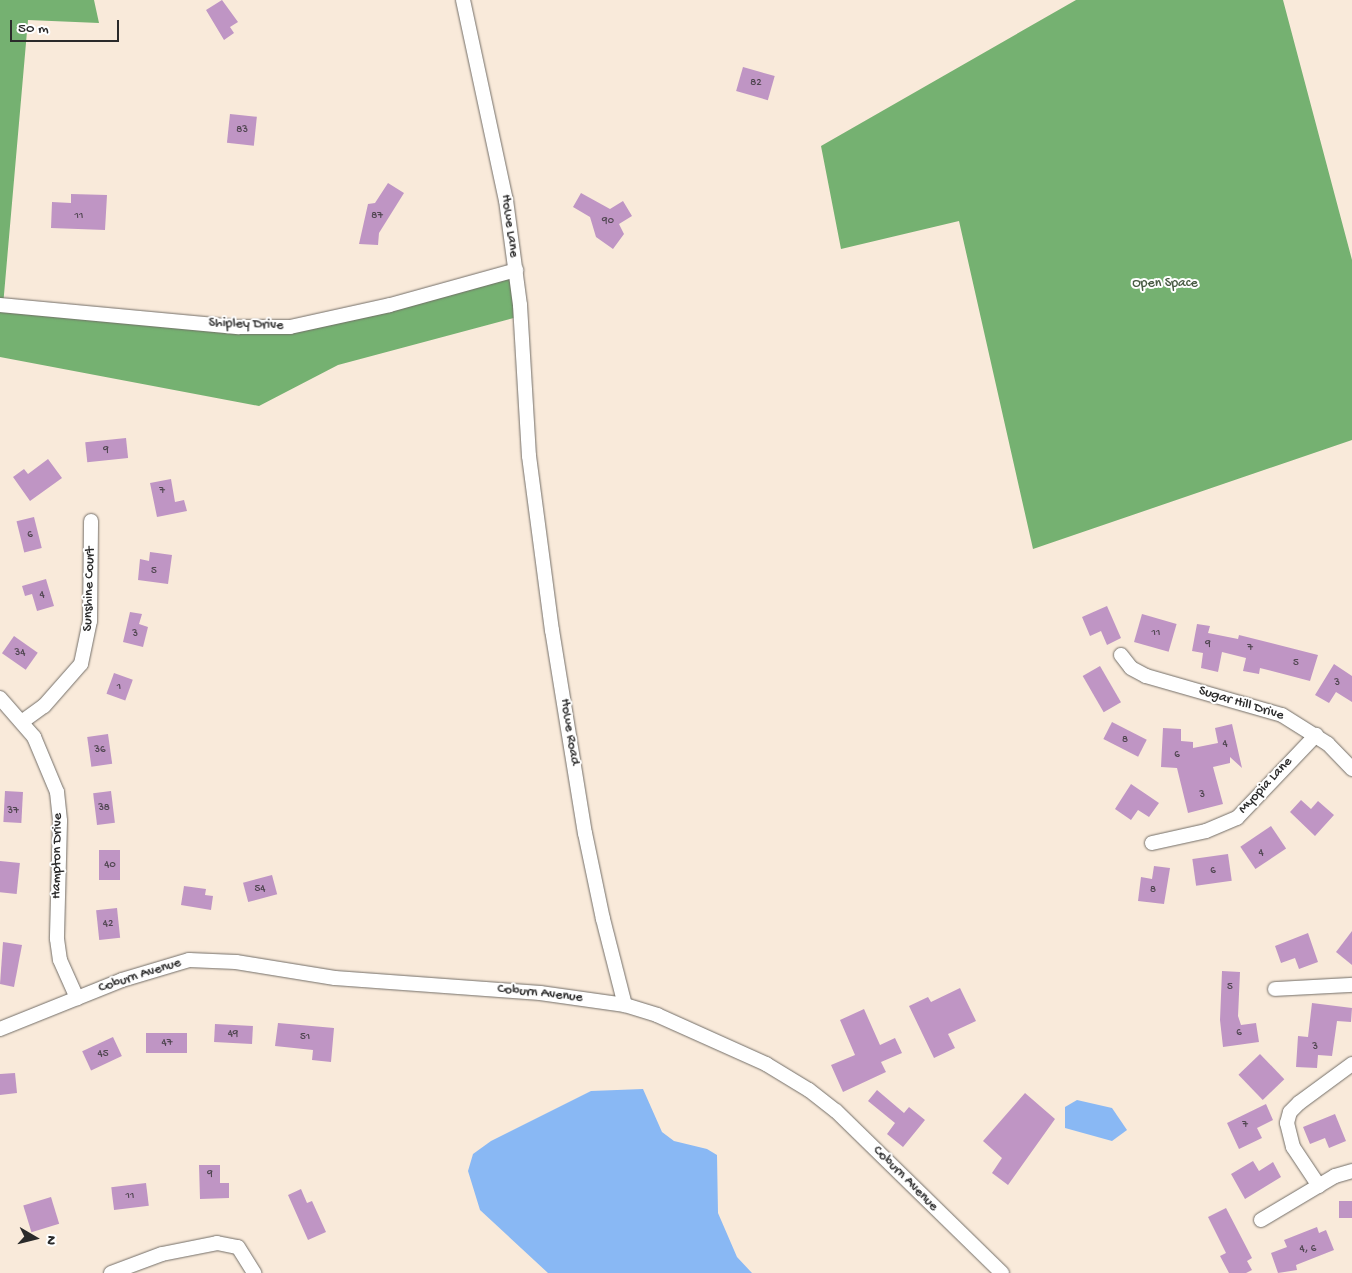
<!DOCTYPE html>
<style>
body{margin:0}
#map{position:relative;width:1352px;height:1273px;overflow:hidden;background:#f9eada;font-family:"Gochi Hand",sans-serif}
div>[style]{position:absolute}
.forest>*{inset:0;background:#75b171}
.water>*{inset:0;background:#89b8f4}
.building>*{inset:0;background:#bf95c4;transform-origin:0 0}
.roads{filter:drop-shadow(0 0 1px #736e68) drop-shadow(0 0 1px #736e68)}
.minor>*{height:14px;margin:-7px;padding:0 7px;transform-origin:7px;border-radius:7px;background:#fff}
span{translate:-50% -50%;white-space:nowrap;text-align:center;line-height:1.15;-webkit-text-stroke:4px #fff;paint-order:stroke}
.number-label{font-size:11px;color:#504651}
.number-label span{-webkit-text-stroke-width:0}
.street-label{font-size:14px;color:#2b2b2b}
.park-label{font-size:14px;color:#4a5c45}
.north{position:absolute;left:10px;top:1213px;width:50px;height:50px;-webkit-text-stroke:4px #fff;paint-order:stroke;rotate:98deg;font-size:14px;font-weight:700;line-height:20px;text-align:center;color:#2b2b2b}
.north::after{content:'';display:block;margin:auto;width:18px;height:22px;background:#2b2b2b;clip-path:polygon(50% 0,100% 100%,50% 72%,0 100%)}
.scale{position:absolute;left:10px;top:20px;width:109px;height:22px;box-sizing:border-box;border:2px solid #2b2b2b;border-top:0;padding-left:6px;font-size:15px;line-height:18px;white-space:nowrap;color:#2b2b2b;-webkit-text-stroke:4px #fff;paint-order:stroke}
</style>
<div id="map">
<div class="forest">
<div style="clip-path:polygon(0 0,94px 0,99px 23px,28px 20px,3px 306px,273px 328px,516px 270px,521px 316px,338px 365px,259px 406px,0 357px)"></div>
<div style="clip-path:polygon(1076px 0,1283px 0,1352px 260px,1352px 440px,1033px 549px,959px 221px,841px 249px,821px 146px)"></div>
</div>
<div class="water">
<div style="clip-path:polygon(643px 1089px,662px 1132px,674px 1141px,707px 1149px,717px 1155px,718px 1213px,737px 1257px,752px 1273px,548px 1273px,480px 1210px,468px 1171px,473px 1154px,491px 1141px,591px 1091px)"></div>
<div style="clip-path:polygon(1077px 1100px,1112px 1108px,1127px 1130px,1112px 1141px,1065px 1128px,1065px 1107px)"></div>
</div>
<div class="building">
<div style="clip-path:polygon(222px 0,238px 22px,230px 27px,234px 33px,224px 40px,206px 10px)"></div>
<div style="left:743px;top:67px;width:33px;height:25px;rotate:16deg"></div>
<div style="left:230px;top:114px;width:27px;height:29px;rotate:6deg"></div>
<div style="clip-path:polygon(388px 183px,404px 193px,379px 233px,378px 245px,359px 244px,368px 204px,375px 203px)"></div>
<div style="clip-path:polygon(581px 193px,610px 209px,623px 201px,632px 216px,619px 224px,624px 234px,613px 249px,596px 237px,590px 217px,573px 207px)"></div>
<div style="clip-path:polygon(71px 194px,107px 195px,105px 230px,51px 228px,52px 202px,71px 203px)"></div>
<div style="left:126px;top:438px;width:20px;height:41px;rotate:84deg"></div>
<div style="clip-path:polygon(48px 459px,62px 478px,30px 501px,13px 477px,24px 469px,28px 474px)"></div>
<div style="clip-path:polygon(171px 479px,175px 502px,184px 500px,187px 511px,157px 517px,150px 483px)"></div>
<div style="left:34px;top:517px;width:32px;height:18px;rotate:76deg"></div>
<div style="clip-path:polygon(150px 552px,172px 555px,168px 584px,138px 580px,140px 559px,149px 561px)"></div>
<div style="clip-path:polygon(46px 579px,54px 606px,37px 611px,32px 594px,25px 596px,22px 586px)"></div>
<div style="clip-path:polygon(1107px 606px,1121px 638px,1107px 645px,1101px 631px,1090px 636px,1082px 617px)"></div>
<div style="clip-path:polygon(130px 612px,142px 614px,139px 624px,148px 627px,143px 647px,123px 642px)"></div>
<div style="left:1142px;top:614px;width:36px;height:29px;rotate:16deg"></div>
<div style="clip-path:polygon(1197px 624px,1210px 626px,1208px 633px,1238px 639px,1239px 635px,1318px 655px,1310px 681px,1260px 668px,1259px 674px,1243px 671px,1246px 658px,1222px 652px,1218px 672px,1201px 668px,1203px 653px,1192px 651px)"></div>
<div style="left:14px;top:636px;width:29px;height:21px;rotate:35deg"></div>
<div style="clip-path:polygon(1334px 664px,1352px 676px,1352px 702px,1336px 692px,1329px 703px,1315px 695px)"></div>
<div style="left:1100px;top:666px;width:42px;height:20px;rotate:60deg"></div>
<div style="left:114px;top:673px;width:20px;height:22px;rotate:20deg"></div>
<div style="left:1112px;top:722px;width:39px;height:19px;rotate:27deg"></div>
<div style="clip-path:polygon(1232px 724px,1242px 768px,1230px 757px,1230px 763px,1213px 767px,1223px 804px,1188px 813px,1177px 768px,1161px 767px,1163px 728px,1181px 729px,1181px 741px,1193px 742px,1193px 748px,1218px 743px,1215px 728px)"></div>
<div style="left:108px;top:734px;width:30px;height:21px;rotate:82deg"></div>
<div style="clip-path:polygon(1131px 784px,1159px 803px,1149px 817px,1138px 810px,1131px 820px,1115px 809px)"></div>
<div style="left:5px;top:791px;width:18px;height:31px;rotate:3deg"></div>
<div style="left:111px;top:791px;width:32px;height:18px;rotate:83deg"></div>
<div style="clip-path:polygon(1301px 800px,1311px 809px,1318px 801px,1334px 815px,1315px 836px,1290px 812px)"></div>
<div style="left:1271px;top:826px;width:27px;height:37px;rotate:56deg"></div>
<div style="left:120px;top:850px;width:30px;height:21px;rotate:90deg"></div>
<div style="left:1228px;top:854px;width:27px;height:36px;rotate:82deg"></div>
<div style="left:0;top:861px;width:20px;height:31px;rotate:6deg"></div>
<div style="clip-path:polygon(1154px 866px,1170px 868px,1164px 904px,1138px 901px,1141px 877px,1152px 879px)"></div>
<div style="left:272px;top:875px;width:20px;height:30px;rotate:75deg"></div>
<div style="clip-path:polygon(184px 886px,206px 889px,205px 895px,213px 896px,211px 910px,181px 905px)"></div>
<div style="left:117px;top:908px;width:30px;height:21px;rotate:84deg"></div>
<div style="clip-path:polygon(1352px 931px,1352px 965px,1336px 952px)"></div>
<div style="clip-path:polygon(1308px 933px,1318px 962px,1299px 969px,1295px 958px,1281px 963px,1275px 946px)"></div>
<div style="clip-path:polygon(3px 942px,22px 945px,14px 987px,0 984px)"></div>
<div style="clip-path:polygon(1222px 971px,1240px 972px,1238px 1016px,1241px 1025px,1256px 1023px,1259px 1042px,1223px 1047px,1220px 1020px)"></div>
<div style="clip-path:polygon(960px 988px,976px 1021px,948px 1034px,955px 1048px,934px 1058px,909px 1006px,928px 997px,931px 1002px)"></div>
<div style="clip-path:polygon(1312px 1003px,1352px 1008px,1351px 1022px,1337px 1021px,1332px 1056px,1318px 1055px,1317px 1068px,1296px 1067px,1298px 1036px,1308px 1037px)"></div>
<div style="clip-path:polygon(864px 1009px,880px 1045px,895px 1038px,902px 1053px,881px 1062px,886px 1072px,843px 1092px,831px 1065px,855px 1055px,840px 1020px)"></div>
<div style="clip-path:polygon(278px 1023px,334px 1028px,331px 1062px,312px 1060px,313px 1050px,275px 1046px)"></div>
<div style="left:215px;top:1024px;width:38px;height:18px;rotate:3deg"></div>
<div style="left:146px;top:1033px;width:41px;height:20px"></div>
<div style="left:113px;top:1037px;width:21px;height:34px;rotate:65deg"></div>
<div style="left:1260px;top:1054px;width:35px;height:30px;rotate:46deg"></div>
<div style="clip-path:polygon(15px 1073px,17px 1093px,0 1095px,0 1074px)"></div>
<div style="clip-path:polygon(877px 1090px,904px 1113px,909px 1107px,925px 1120px,903px 1147px,887px 1134px,895px 1123px,868px 1101px)"></div>
<div style="clip-path:polygon(1025px 1093px,1055px 1119px,1008px 1185px,992px 1173px,1002px 1158px,983px 1141px)"></div>
<div style="clip-path:polygon(1266px 1104px,1273px 1120px,1257px 1128px,1262px 1138px,1239px 1149px,1227px 1123px)"></div>
<div style="clip-path:polygon(1335px 1114px,1346px 1141px,1329px 1148px,1325px 1138px,1310px 1144px,1303px 1127px)"></div>
<div style="clip-path:polygon(1253px 1161px,1259px 1171px,1273px 1162px,1281px 1177px,1245px 1199px,1231px 1174px)"></div>
<div style="clip-path:polygon(199px 1165px,220px 1165px,220px 1183px,229px 1183px,229px 1198px,200px 1199px)"></div>
<div style="left:146px;top:1183px;width:23px;height:35px;rotate:83deg"></div>
<div style="clip-path:polygon(301px 1189px,307px 1203px,312px 1201px,326px 1232px,308px 1240px,288px 1195px)"></div>
<div style="left:51px;top:1197px;width:28px;height:29px;rotate:73deg"></div>
<div style="left:1339px;top:1201px;width:13px;height:17px"></div>
<div style="clip-path:polygon(1226px 1208px,1252px 1258px,1247px 1261px,1252px 1270px,1246px 1273px,1229px 1273px,1220px 1256px,1226px 1253px,1208px 1217px)"></div>
<div style="clip-path:polygon(1317px 1227px,1319px 1233px,1326px 1230px,1334px 1250px,1296px 1265px,1297px 1270px,1278px 1273px,1271px 1253px,1287px 1247px,1284px 1240px)"></div>
</div>
<div class="roads">
<div class="minor">
<div style="left:463px;top:0;width:205px;rotate:77.9deg"></div>
<div style="left:506px;top:200px;width:106px;rotate:82.4deg"></div>
<div style="left:520px;top:305px;width:151px;rotate:86.6deg"></div>
<div style="left:529px;top:456px;width:176px;rotate:82.5deg"></div>
<div style="left:552px;top:630px;width:206px;rotate:80.8deg"></div>
<div style="left:585px;top:833px;width:88px;rotate:78.2deg"></div>
<div style="left:603px;top:919px;width:89px;rotate:75.7deg"></div>
<div style="left:0;top:305px;width:240px;rotate:5.3deg"></div>
<div style="left:239px;top:327px;width:51px"></div>
<div style="left:290px;top:327px;width:102px;rotate:-12.4deg"></div>
<div style="left:390px;top:305px;width:131px;rotate:-15.5deg"></div>
<div style="left:1121px;top:655px;width:16px;rotate:52deg"></div>
<div style="left:1131px;top:668px;width:17px;rotate:28deg"></div>
<div style="left:1146px;top:676px;width:141px;rotate:16deg"></div>
<div style="left:1282px;top:715px;width:54px;rotate:32.2deg"></div>
<div style="left:1328px;top:744px;width:35px;rotate:46deg"></div>
<div style="left:0;top:698px;width:52px;rotate:48.9deg"></div>
<div style="left:34px;top:737px;width:60px;rotate:67.3deg"></div>
<div style="left:57px;top:792px;width:29px;rotate:84deg"></div>
<div style="left:60px;top:821px;width:118px;rotate:91.5deg"></div>
<div style="left:57px;top:939px;width:21px;rotate:82deg"></div>
<div style="left:60px;top:960px;width:42px;rotate:65.9deg"></div>
<div style="left:23px;top:721px;width:26px;rotate:-36deg"></div>
<div style="left:44px;top:706px;width:56px;rotate:-48.6deg"></div>
<div style="left:81px;top:664px;width:44px;rotate:-78.2deg"></div>
<div style="left:90px;top:621px;width:100px;rotate:-89.4deg"></div>
<div style="left:1152px;top:843px;width:55px;rotate:-12.5deg"></div>
<div style="left:1206px;top:831px;width:34px;rotate:-23deg"></div>
<div style="left:1237px;top:818px;width:115px;rotate:-46.4deg"></div>
<div style="left:1275px;top:989px;width:77px;rotate:-3deg"></div>
<div style="left:0;top:1029px;width:131px;rotate:-21.9deg"></div>
<div style="left:122px;top:980px;width:70px;rotate:-16.6deg"></div>
<div style="left:189px;top:960px;width:47px;rotate:2.4deg"></div>
<div style="left:236px;top:962px;width:100px;rotate:9.2deg"></div>
<div style="left:335px;top:978px;width:206px;rotate:4.2deg"></div>
<div style="left:540px;top:993px;width:86px;rotate:8deg"></div>
<div style="left:625px;top:1005px;width:34px;rotate:17deg"></div>
<div style="left:657px;top:1015px;width:120px;rotate:24.2deg"></div>
<div style="left:766px;top:1064px;width:50px;rotate:31.2deg"></div>
<div style="left:809px;top:1090px;width:34px;rotate:38deg"></div>
<div style="left:836px;top:1111px;width:232px;rotate:44.3deg"></div>
<div style="left:1319px;top:1186px;width:47px;rotate:-123.7deg"></div>
<div style="left:1293px;top:1147px;width:25px;rotate:-104deg"></div>
<div style="left:1287px;top:1123px;width:11px;rotate:-75deg"></div>
<div style="left:1290px;top:1112px;width:13px;rotate:-45deg"></div>
<div style="left:1299px;top:1103px;width:66px;rotate:-36.3deg"></div>
<div style="left:1261px;top:1220px;width:86px;rotate:-30.7deg"></div>
<div style="left:1335px;top:1176px;width:18px;rotate:-16deg"></div>
<div style="left:111px;top:1273px;width:54px;rotate:-20.4deg"></div>
<div style="left:162px;top:1254px;width:56px;rotate:-11.3deg"></div>
<div style="left:217px;top:1243px;width:21px;rotate:11deg"></div>
<div style="left:238px;top:1247px;width:31px;rotate:58deg"></div>
</div>
</div>
<div class="number-label">
<span style="left:756px;top:83px">82</span>
<span style="left:242px;top:130px">83</span>
<span style="left:79px;top:216px">11</span>
<span style="left:377px;top:216px">87</span>
<span style="left:608px;top:221px">90</span>
<span style="left:106px;top:450px">9</span>
<span style="left:162px;top:491px">7</span>
<span style="left:30px;top:535px">6</span>
<span style="left:154px;top:571px">5</span>
<span style="left:42px;top:595px">4</span>
<span style="left:1156px;top:633px">11</span>
<span style="left:135px;top:634px">3</span>
<span style="left:1208px;top:644px">9</span>
<span style="left:1250px;top:648px">7</span>
<span style="left:20px;top:653px">34</span>
<span style="left:1296px;top:663px">5</span>
<span style="left:1337px;top:683px">3</span>
<span style="left:119px;top:687px">1</span>
<span style="left:1125px;top:740px">8</span>
<span style="left:1225px;top:744px">4</span>
<span style="left:100px;top:750px">36</span>
<span style="left:1177px;top:755px">6</span>
<span style="left:1202px;top:795px">3</span>
<span style="left:104px;top:808px">38</span>
<span style="left:13px;top:811px">37</span>
<span style="left:1261px;top:853px">4</span>
<span style="left:110px;top:865px">40</span>
<span style="left:1213px;top:871px">6</span>
<span style="left:260px;top:889px">54</span>
<span style="left:1153px;top:890px">8</span>
<span style="left:108px;top:924px">42</span>
<span style="left:1230px;top:987px">5</span>
<span style="left:1239px;top:1033px">6</span>
<span style="left:233px;top:1034px">49</span>
<span style="left:305px;top:1037px">51</span>
<span style="left:167px;top:1043px">47</span>
<span style="left:1315px;top:1047px">3</span>
<span style="left:103px;top:1054px">45</span>
<span style="left:1245px;top:1125px">7</span>
<span style="left:210px;top:1174px">9</span>
<span style="left:130px;top:1196px">11</span>
<span style="left:1308px;top:1249px">4, 6</span>
</div>
<div class="street-label">
<span style="left:509px;top:226px;rotate:82deg">Howe Lane</span>
<span style="left:246px;top:325px;rotate:2deg">Shipley Drive</span>
<span style="left:90px;top:589px;rotate:-88deg">Sunshine Court</span>
<span style="left:1241px;top:704px;rotate:17deg">Sugar Hill Drive</span>
<span style="left:569px;top:732px;rotate:81deg">Howe Road</span>
<span style="left:1266px;top:786px;rotate:-47deg">Myopia Lane</span>
<span style="left:58px;top:856px;rotate:-89deg">Hampton Drive</span>
<span style="left:140px;top:976px;rotate:-18deg">Coburn Avenue</span>
<span style="left:540px;top:994px;rotate:6deg">Coburn Avenue</span>
<span style="left:905px;top:1179px;rotate:45deg">Coburn Avenue</span>
</div>
<div class="park-label">
<span style="left:1165px;top:284px">Open Space</span>
</div>
<div class="north">N</div>
<div class="scale">50 m</div>
</div>
